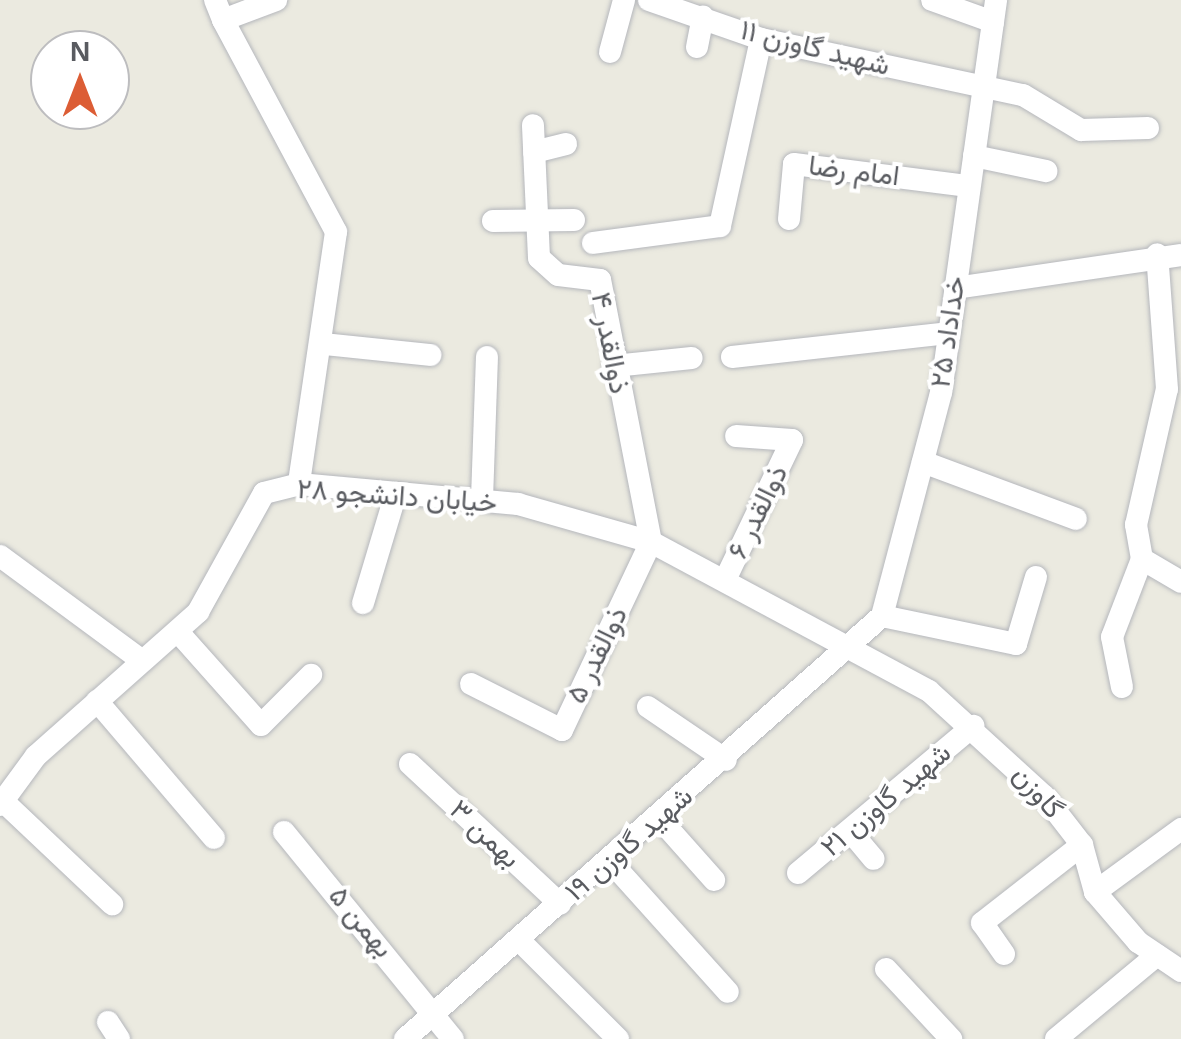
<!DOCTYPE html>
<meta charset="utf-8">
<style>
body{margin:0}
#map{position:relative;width:1181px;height:1039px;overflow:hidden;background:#ebeae0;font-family:Arial,Vazirmatn,sans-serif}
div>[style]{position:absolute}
.roads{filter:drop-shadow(0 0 2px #b5b7bc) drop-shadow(0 0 2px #b5b7bc)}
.minor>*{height:22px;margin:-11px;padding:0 11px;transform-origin:11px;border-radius:11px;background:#fff}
span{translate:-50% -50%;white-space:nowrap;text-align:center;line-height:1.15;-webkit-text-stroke:8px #fff;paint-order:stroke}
.street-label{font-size:28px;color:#595b60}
.north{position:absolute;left:30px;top:30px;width:100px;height:100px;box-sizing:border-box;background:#fff;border:2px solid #bdbdbf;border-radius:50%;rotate:0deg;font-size:28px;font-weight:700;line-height:40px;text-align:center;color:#595b60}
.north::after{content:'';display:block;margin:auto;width:35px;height:45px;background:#dc5d35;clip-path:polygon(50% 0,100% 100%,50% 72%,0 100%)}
</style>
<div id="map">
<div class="roads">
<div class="minor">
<div style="left:215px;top:0;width:22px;rotate:68deg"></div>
<div style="left:223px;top:20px;width:57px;rotate:-20.7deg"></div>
<div style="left:649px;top:0;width:119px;rotate:19.2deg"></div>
<div style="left:761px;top:39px;width:268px;rotate:12.1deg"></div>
<div style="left:1023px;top:95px;width:68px;rotate:31.1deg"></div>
<div style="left:1081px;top:130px;width:67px;rotate:-1.7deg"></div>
<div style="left:932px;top:0;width:65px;rotate:19.8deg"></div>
<div style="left:223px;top:20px;width:240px;rotate:61.9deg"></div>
<div style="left:336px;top:232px;width:255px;rotate:98.4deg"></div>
<div style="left:697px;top:47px;width:31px;rotate:-79deg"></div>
<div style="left:610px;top:52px;width:54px;rotate:-74.9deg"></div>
<div style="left:534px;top:152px;width:33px;rotate:-14deg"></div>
<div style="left:974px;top:156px;width:74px;rotate:11.8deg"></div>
<div style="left:789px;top:219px;width:55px;rotate:-84.8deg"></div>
<div style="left:794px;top:164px;width:176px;rotate:7.2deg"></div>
<div style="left:493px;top:221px;width:81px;rotate:-0.7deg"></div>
<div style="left:593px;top:243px;width:128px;rotate:-7.6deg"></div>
<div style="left:720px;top:226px;width:191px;rotate:-77.6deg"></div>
<div style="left:955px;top:288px;width:228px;rotate:-8.3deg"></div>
<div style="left:324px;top:344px;width:107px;rotate:5.9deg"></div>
<div style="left:732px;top:357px;width:217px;rotate:-6.3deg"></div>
<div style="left:614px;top:366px;width:78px;rotate:-5.9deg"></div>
<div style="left:923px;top:462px;width:163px;rotate:20.4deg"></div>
<div style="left:482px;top:499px;width:142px;rotate:-88deg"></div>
<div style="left:0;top:556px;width:175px;rotate:36.4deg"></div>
<div style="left:1142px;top:559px;width:45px;rotate:30.5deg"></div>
<div style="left:725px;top:580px;width:155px;rotate:-64.4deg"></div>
<div style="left:792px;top:440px;width:56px;rotate:-175.9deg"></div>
<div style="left:363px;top:603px;width:115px;rotate:-73.3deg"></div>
<div style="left:882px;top:616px;width:137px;rotate:11.8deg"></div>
<div style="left:1016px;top:644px;width:70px;rotate:-73.4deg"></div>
<div style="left:179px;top:633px;width:123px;rotate:48.3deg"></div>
<div style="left:261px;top:725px;width:71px;rotate:-45deg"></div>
<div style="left:471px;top:684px;width:102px;rotate:26.8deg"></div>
<div style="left:562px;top:730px;width:208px;rotate:-64.7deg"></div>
<div style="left:651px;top:542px;width:267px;rotate:-101deg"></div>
<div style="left:600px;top:280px;width:42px;rotate:-173.2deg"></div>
<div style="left:558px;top:275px;width:25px;rotate:-138deg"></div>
<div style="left:539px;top:258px;width:133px;rotate:-92.6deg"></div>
<div style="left:1122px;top:687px;width:51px;rotate:-101.3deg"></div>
<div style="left:1112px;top:637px;width:84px;rotate:-69deg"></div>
<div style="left:1142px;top:559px;width:35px;rotate:-100deg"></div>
<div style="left:1136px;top:525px;width:139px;rotate:-77.2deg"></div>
<div style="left:1167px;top:389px;width:135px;rotate:-94.2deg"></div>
<div style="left:97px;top:701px;width:180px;rotate:49.5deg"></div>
<div style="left:648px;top:707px;width:94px;rotate:34.2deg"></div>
<div style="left:410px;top:764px;width:205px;rotate:43deg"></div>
<div style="left:4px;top:802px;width:149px;rotate:43.4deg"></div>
<div style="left:0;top:805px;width:61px;rotate:-53.7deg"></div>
<div style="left:36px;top:756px;width:217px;rotate:-41.6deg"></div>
<div style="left:198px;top:612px;width:136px;rotate:-61deg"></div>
<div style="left:264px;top:493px;width:36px;rotate:-14deg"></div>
<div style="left:299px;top:484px;width:220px;rotate:5.2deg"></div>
<div style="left:518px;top:504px;width:138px;rotate:15.9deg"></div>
<div style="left:651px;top:542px;width:315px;rotate:28.2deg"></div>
<div style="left:929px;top:691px;width:156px;rotate:42.4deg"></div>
<div style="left:1044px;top:796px;width:62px;rotate:52.2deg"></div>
<div style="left:1082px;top:845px;width:49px;rotate:74.5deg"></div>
<div style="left:1095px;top:892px;width:66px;rotate:49.3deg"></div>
<div style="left:1138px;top:942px;width:52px;rotate:34deg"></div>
<div style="left:659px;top:818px;width:83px;rotate:48.4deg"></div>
<div style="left:284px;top:832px;width:267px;rotate:50.8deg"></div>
<div style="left:851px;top:832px;width:35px;rotate:50deg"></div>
<div style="left:610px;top:861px;width:176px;rotate:48deg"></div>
<div style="left:798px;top:873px;width:229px;rotate:-40deg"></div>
<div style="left:1095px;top:892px;width:107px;rotate:-36.2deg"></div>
<div style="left:519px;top:940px;width:140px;rotate:45deg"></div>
<div style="left:1004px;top:954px;width:38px;rotate:-125deg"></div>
<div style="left:982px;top:923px;width:127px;rotate:-38deg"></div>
<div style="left:886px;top:969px;width:96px;rotate:47.1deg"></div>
<div style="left:108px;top:1022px;width:20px;rotate:57deg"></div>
<div style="left:405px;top:1039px;width:638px;rotate:-41.57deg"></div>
<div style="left:882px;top:616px;width:232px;rotate:-75.2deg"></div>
<div style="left:941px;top:392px;width:396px;rotate:-82deg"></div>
<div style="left:1056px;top:1039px;width:131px;rotate:-39.7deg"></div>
</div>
</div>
<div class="street-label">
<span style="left:815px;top:48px;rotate:14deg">شهید گاوزن ۱۱</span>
<span style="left:854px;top:171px;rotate:7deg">امام رضا</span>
<span style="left:948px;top:332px;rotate:-82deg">خداداد ۲۵</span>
<span style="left:610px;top:343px;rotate:79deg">ذوالقدر ۴</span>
<span style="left:397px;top:496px;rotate:4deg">خیابان دانشجو ۲۸</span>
<span style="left:758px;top:512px;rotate:-64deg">ذوالقدر ۶</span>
<span style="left:597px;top:655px;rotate:-64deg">ذوالقدر ۵</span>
<span style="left:1038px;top:792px;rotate:49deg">گاوزن</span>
<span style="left:886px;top:800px;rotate:-40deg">شهید گاوزن ۲۱</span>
<span style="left:485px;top:834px;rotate:43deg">بهمن ۳</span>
<span style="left:629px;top:844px;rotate:-41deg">شهید گاوزن ۱۹</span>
<span style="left:361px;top:922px;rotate:50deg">بهمن ۵</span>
</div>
<div class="north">N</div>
</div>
